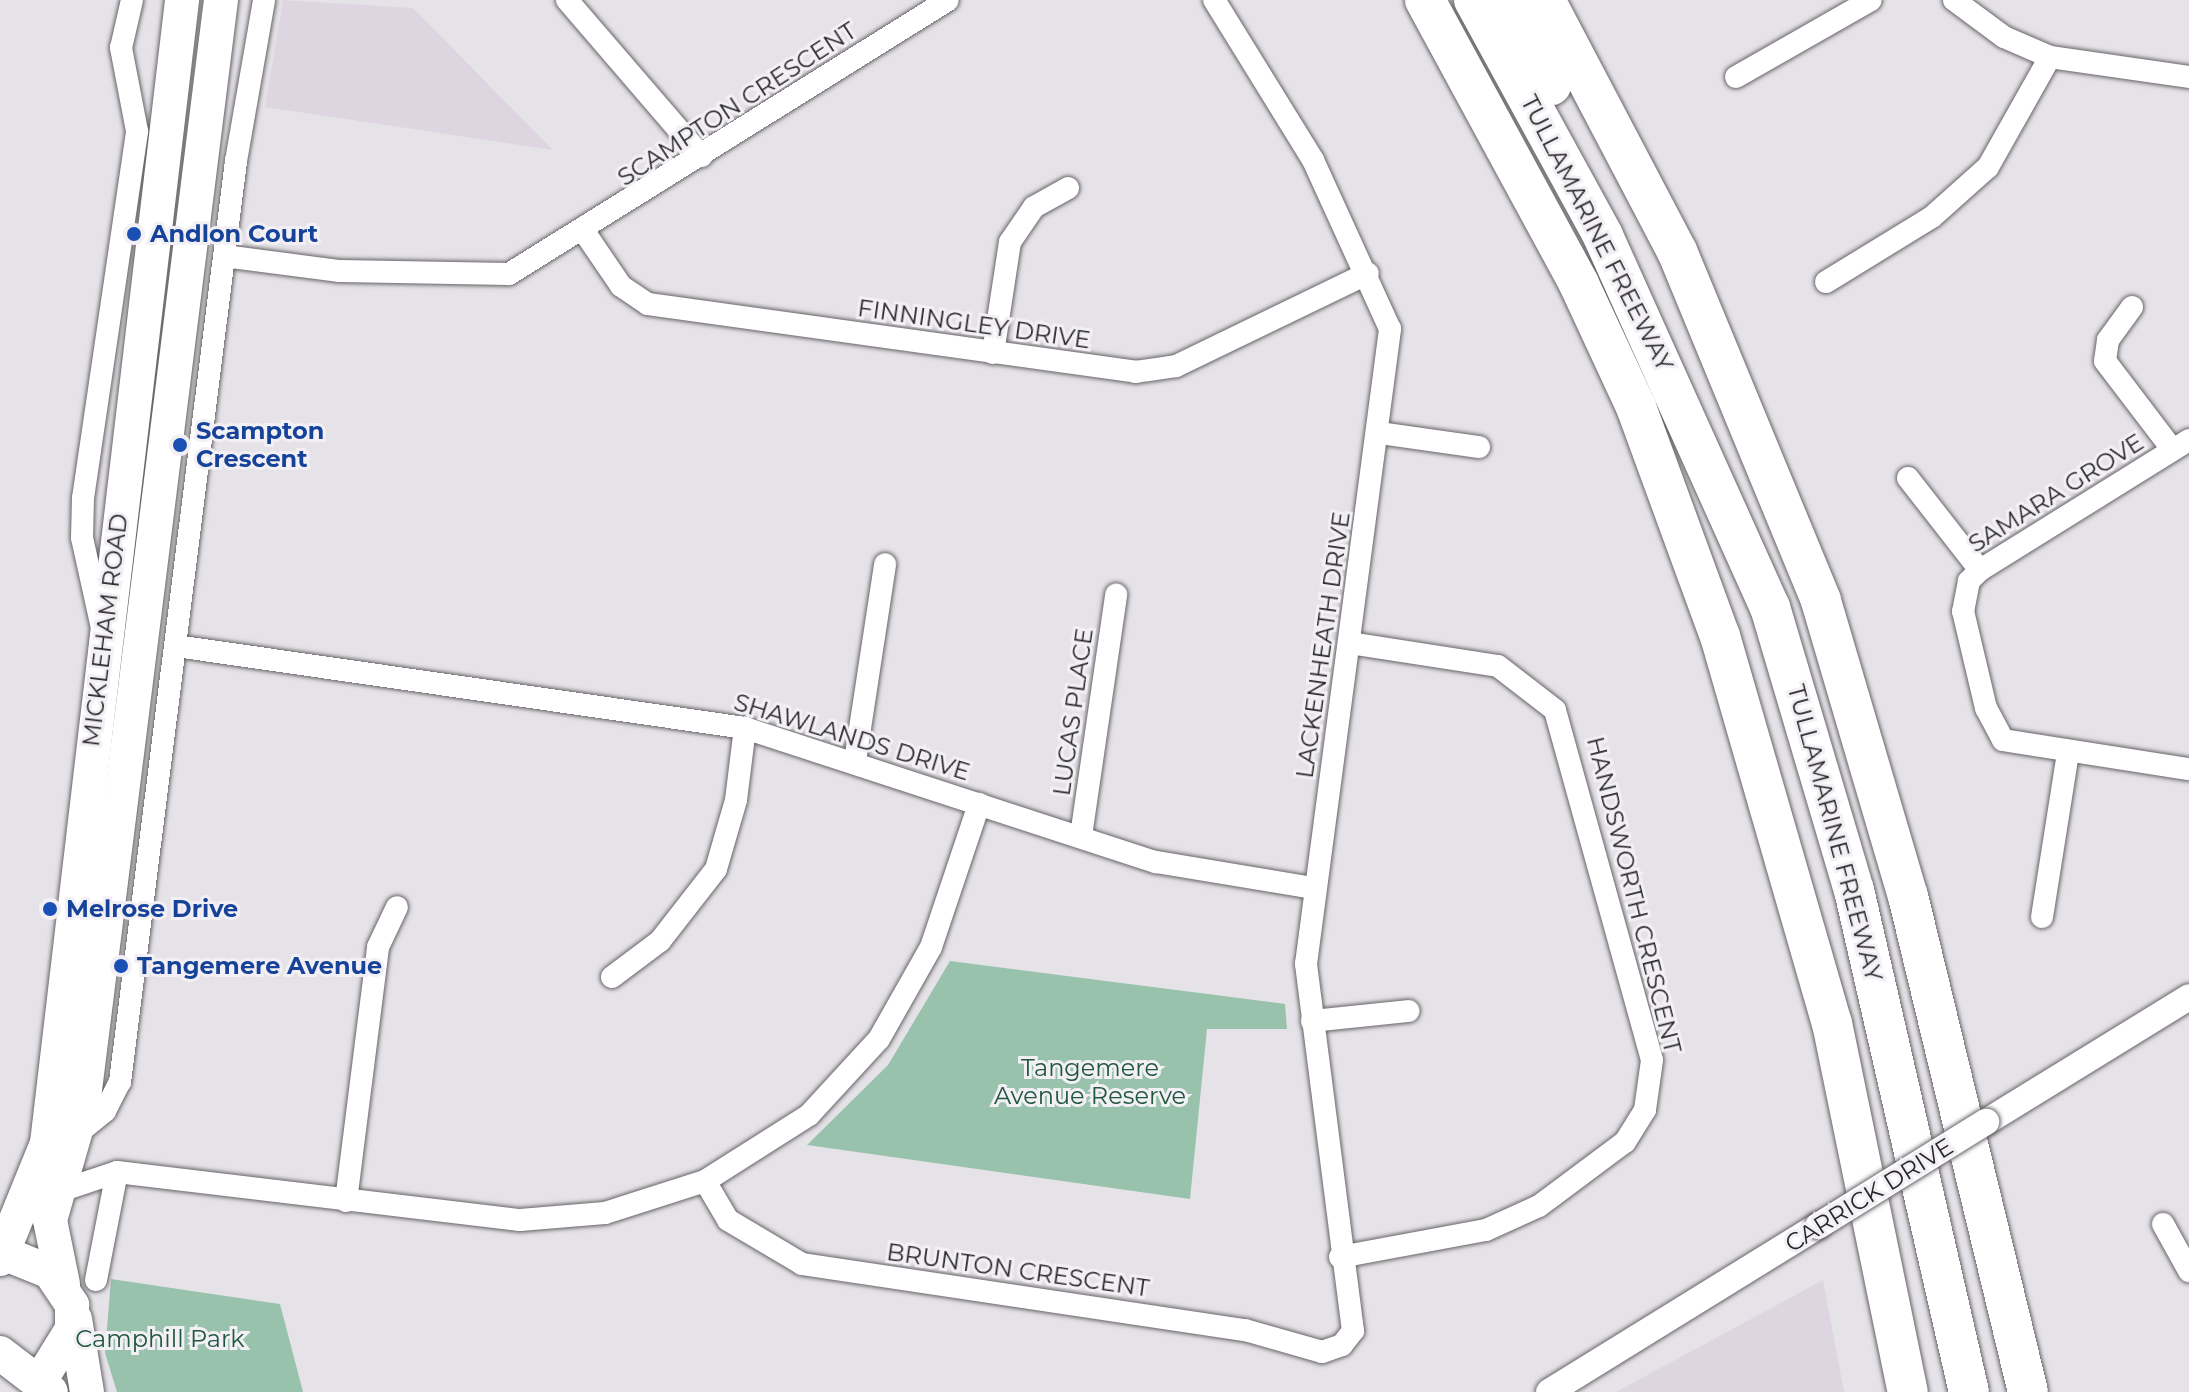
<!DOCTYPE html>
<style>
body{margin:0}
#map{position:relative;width:2189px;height:1392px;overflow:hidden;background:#e6e3e8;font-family:Montserrat,sans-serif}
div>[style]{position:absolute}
.built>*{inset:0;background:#ddd6e1}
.green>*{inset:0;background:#99c2ad}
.roads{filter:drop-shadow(0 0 2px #676468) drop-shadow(0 0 2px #676468)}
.minor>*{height:22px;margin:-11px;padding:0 11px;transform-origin:11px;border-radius:11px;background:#fff}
.tertiary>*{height:26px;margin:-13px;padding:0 13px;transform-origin:13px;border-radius:13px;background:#fff}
.primary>*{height:34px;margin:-17px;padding:0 17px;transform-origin:17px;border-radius:17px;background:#fff}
.motorway>*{height:40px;margin:-20px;padding:0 20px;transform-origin:20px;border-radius:20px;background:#fff}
.bridges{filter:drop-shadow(0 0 2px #676468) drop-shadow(0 0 2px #676468)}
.tertiary-bridge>*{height:26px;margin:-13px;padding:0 13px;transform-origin:13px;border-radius:13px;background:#fff}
.dots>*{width:22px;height:22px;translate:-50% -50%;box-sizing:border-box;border:4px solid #f3f0f5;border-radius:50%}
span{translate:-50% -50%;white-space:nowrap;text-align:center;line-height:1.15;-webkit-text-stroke:6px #f3f0f5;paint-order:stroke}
.street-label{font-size:24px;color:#292829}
.transit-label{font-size:24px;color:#164399;font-weight:700}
.left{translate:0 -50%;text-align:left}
.park-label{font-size:24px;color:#215840}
</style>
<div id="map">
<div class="built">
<div style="clip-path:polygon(283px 0,413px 8px,553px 150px,265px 107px)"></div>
<div style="clip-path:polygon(1823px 1280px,1844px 1392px,1616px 1392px)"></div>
</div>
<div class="green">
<div style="clip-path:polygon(950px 961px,1285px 1004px,1287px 1029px,1207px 1029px,1190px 1199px,807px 1145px,888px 1065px)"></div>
<div style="clip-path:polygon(111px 1279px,280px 1304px,303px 1392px,117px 1392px,105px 1353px)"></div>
</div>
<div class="roads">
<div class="minor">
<div style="left:567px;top:0;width:206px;rotate:49.3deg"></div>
<div style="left:1954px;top:0;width:62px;rotate:36.5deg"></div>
<div style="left:2004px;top:37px;width:50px;rotate:23.5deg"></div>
<div style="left:2050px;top:57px;width:140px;rotate:8.2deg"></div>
<div style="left:1736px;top:77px;width:155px;rotate:-29.7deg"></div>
<div style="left:585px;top:233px;width:64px;rotate:55.8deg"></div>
<div style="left:621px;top:286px;width:32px;rotate:34deg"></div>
<div style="left:648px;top:304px;width:492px;rotate:7.9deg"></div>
<div style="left:1135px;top:372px;width:41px;rotate:-8.3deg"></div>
<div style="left:1176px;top:366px;width:213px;rotate:-25.8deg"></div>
<div style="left:224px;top:256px;width:117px;rotate:7.4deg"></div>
<div style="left:340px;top:271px;width:169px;rotate:1deg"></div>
<div style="left:509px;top:274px;width:517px;rotate:-31.97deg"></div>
<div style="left:1826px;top:282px;width:124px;rotate:-31.5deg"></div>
<div style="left:1932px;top:217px;width:75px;rotate:-41.8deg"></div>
<div style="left:1988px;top:167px;width:126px;rotate:-60.6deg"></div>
<div style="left:2132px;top:307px;width:41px;rotate:126deg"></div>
<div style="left:2108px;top:340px;width:21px;rotate:98deg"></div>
<div style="left:2105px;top:361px;width:111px;rotate:52.7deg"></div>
<div style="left:993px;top:353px;width:112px;rotate:-81.3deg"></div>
<div style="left:1010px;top:242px;width:42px;rotate:-55.6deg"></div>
<div style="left:1034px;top:207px;width:39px;rotate:-29deg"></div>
<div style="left:1379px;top:433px;width:101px;rotate:8deg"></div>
<div style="left:2189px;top:440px;width:246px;rotate:148.1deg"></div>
<div style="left:1980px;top:570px;width:16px;rotate:135deg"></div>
<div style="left:1969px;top:581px;width:31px;rotate:101deg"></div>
<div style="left:1963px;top:611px;width:100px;rotate:76.7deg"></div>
<div style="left:1986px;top:708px;width:36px;rotate:62deg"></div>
<div style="left:2003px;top:740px;width:188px;rotate:8.9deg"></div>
<div style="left:1908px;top:478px;width:117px;rotate:52deg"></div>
<div style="left:102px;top:628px;width:92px;rotate:-102.5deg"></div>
<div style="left:82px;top:538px;width:40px;rotate:-88.6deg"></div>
<div style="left:83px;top:498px;width:371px;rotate:-81.6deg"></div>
<div style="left:137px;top:131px;width:85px;rotate:-100.9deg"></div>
<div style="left:121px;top:48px;width:49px;rotate:-77.1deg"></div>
<div style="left:176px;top:646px;width:575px;rotate:8.2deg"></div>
<div style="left:745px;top:728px;width:432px;rotate:18.1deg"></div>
<div style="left:1156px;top:862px;width:159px;rotate:9.4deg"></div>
<div style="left:855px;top:761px;width:199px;rotate:-81.3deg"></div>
<div style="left:1081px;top:836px;width:244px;rotate:-81.7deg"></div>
<div style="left:2042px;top:917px;width:166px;rotate:-81deg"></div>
<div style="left:612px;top:977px;width:60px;rotate:-36.9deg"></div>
<div style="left:660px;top:941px;width:91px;rotate:-52.1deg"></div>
<div style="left:716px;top:869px;width:72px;rotate:-73.8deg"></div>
<div style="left:736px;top:800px;width:73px;rotate:-82.9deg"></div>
<div style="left:1312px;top:1021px;width:97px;rotate:-5.9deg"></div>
<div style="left:78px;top:1133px;width:35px;rotate:-39deg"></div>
<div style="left:105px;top:1111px;width:33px;rotate:-63deg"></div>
<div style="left:120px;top:1082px;width:928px;rotate:-82.82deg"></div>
<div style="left:236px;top:161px;width:163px;rotate:-80.1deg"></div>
<div style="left:705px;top:1181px;width:45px;rotate:59.5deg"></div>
<div style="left:728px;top:1220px;width:86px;rotate:30.7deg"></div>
<div style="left:802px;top:1264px;width:448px;rotate:8.5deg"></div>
<div style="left:1245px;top:1330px;width:80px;rotate:15.9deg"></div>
<div style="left:1322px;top:1352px;width:21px;rotate:-19deg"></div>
<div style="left:1342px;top:1345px;width:18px;rotate:-52deg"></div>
<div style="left:1353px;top:1331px;width:370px;rotate:-97.3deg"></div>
<div style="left:1306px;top:964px;width:641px;rotate:-82.46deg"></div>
<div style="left:1390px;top:329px;width:186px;rotate:-114.5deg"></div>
<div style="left:1313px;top:160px;width:188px;rotate:-121.7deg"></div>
<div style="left:57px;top:1192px;width:63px;rotate:-18.4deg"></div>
<div style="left:117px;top:1172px;width:406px;rotate:6.8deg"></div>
<div style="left:520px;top:1220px;width:85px;rotate:-4.7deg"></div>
<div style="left:605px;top:1213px;width:105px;rotate:-17.7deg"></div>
<div style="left:705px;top:1181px;width:123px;rotate:-32.4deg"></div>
<div style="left:809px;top:1115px;width:103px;rotate:-47.4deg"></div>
<div style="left:879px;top:1039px;width:106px;rotate:-60.5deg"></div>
<div style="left:931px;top:947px;width:151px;rotate:-71.4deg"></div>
<div style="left:346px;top:1201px;width:256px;rotate:-82.8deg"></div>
<div style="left:378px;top:947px;width:44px;rotate:-64.6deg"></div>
<div style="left:2163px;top:1224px;width:54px;rotate:61deg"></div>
<div style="left:1340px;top:1257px;width:148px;rotate:-10.5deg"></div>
<div style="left:1486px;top:1230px;width:58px;rotate:-24.4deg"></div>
<div style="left:1539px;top:1206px;width:107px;rotate:-36.7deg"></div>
<div style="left:1625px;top:1142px;width:38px;rotate:-58deg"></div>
<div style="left:1645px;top:1110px;width:50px;rotate:-82deg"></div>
<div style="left:1652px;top:1060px;width:363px;rotate:-105.5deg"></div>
<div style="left:1555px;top:710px;width:72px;rotate:-142.3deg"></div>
<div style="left:1498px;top:666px;width:151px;rotate:-171.2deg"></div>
<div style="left:96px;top:1280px;width:110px;rotate:-79deg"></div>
</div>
<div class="tertiary">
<div style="left:1986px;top:1122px;width:238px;rotate:-31.6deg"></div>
<div style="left:1549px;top:1392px;width:316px;rotate:-31.7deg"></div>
</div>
<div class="primary">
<div style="left:3px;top:1253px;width:51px;rotate:22deg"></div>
<div style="left:50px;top:1272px;width:40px;rotate:56deg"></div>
<div style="left:72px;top:1305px;width:24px;rotate:90deg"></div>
<div style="left:72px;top:1329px;width:61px;rotate:121.6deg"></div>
<div style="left:0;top:1259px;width:125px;rotate:-67.9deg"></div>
<div style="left:47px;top:1143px;width:1151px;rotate:-83.26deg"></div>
<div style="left:63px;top:1284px;width:65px;rotate:-101.5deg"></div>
<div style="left:50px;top:1220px;width:119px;rotate:-73.9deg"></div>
<div style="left:83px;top:1106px;width:1115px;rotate:-82.89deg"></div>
<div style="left:75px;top:1319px;width:74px;rotate:80.7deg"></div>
<div style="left:0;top:1353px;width:64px;rotate:37.4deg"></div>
</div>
<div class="motorway">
<div style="left:1425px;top:0;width:323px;rotate:61.5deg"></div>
<div style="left:1579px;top:284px;width:136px;rotate:65.1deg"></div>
<div style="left:1636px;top:407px;width:244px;rotate:69.9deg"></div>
<div style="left:1720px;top:636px;width:403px;rotate:73.9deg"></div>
<div style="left:1832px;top:1023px;width:377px;rotate:78.4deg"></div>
<div style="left:1474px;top:0;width:269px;rotate:61.3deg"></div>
<div style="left:1603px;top:236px;width:407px;rotate:65.8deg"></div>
<div style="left:1770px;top:607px;width:295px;rotate:73.5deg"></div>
<div style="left:1854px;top:890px;width:515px;rotate:77.1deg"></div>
<div style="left:1507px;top:0;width:96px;rotate:62.6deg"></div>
<div style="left:1545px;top:0;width:284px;rotate:62.3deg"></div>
<div style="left:1677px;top:251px;width:378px;rotate:67.6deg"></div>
<div style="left:1821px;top:601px;width:308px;rotate:73.6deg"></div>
<div style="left:1908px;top:896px;width:510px;rotate:76.4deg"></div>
</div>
</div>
<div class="bridges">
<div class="tertiary-bridge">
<div style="left:1818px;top:1226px;width:198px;rotate:-31.8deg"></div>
</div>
</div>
<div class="dots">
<div style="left:134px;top:234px;background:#1a4fb4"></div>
<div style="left:180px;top:445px;background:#1a4fb4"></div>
<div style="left:50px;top:909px;background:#1a4fb4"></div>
<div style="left:121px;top:966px;background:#1a4fb4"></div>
</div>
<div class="street-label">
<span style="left:737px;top:104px;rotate:-33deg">SCAMPTON CRESCENT</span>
<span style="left:1597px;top:233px;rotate:63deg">TULLAMARINE FREEWAY</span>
<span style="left:974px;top:324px;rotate:8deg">FINNINGLEY DRIVE</span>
<span style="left:2056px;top:493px;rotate:-32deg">SAMARA GROVE</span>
<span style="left:105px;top:630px;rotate:-83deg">MICKLEHAM ROAD</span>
<span style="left:1323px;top:645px;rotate:-82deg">LACKENHEATH DRIVE</span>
<span style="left:1073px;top:712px;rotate:-82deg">LUCAS PLACE</span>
<span style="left:852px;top:737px;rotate:17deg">SHAWLANDS DRIVE</span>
<span style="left:1835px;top:833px;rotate:75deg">TULLAMARINE FREEWAY</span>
<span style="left:1634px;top:895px;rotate:76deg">HANDSWORTH CRESCENT</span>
<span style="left:1869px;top:1195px;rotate:-32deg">CARRICK DRIVE</span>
<span style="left:1018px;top:1270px;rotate:8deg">BRUNTON CRESCENT</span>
</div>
<div class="transit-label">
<span class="left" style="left:150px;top:234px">Andlon Court</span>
<span class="left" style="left:196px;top:445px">Scampton<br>Crescent</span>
<span class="left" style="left:66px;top:909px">Melrose Drive</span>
<span class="left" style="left:137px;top:966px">Tangemere Avenue</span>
</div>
<div class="park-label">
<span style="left:1090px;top:1082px">Tangemere<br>Avenue Reserve</span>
<span style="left:160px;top:1339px">Camphill Park</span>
</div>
</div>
